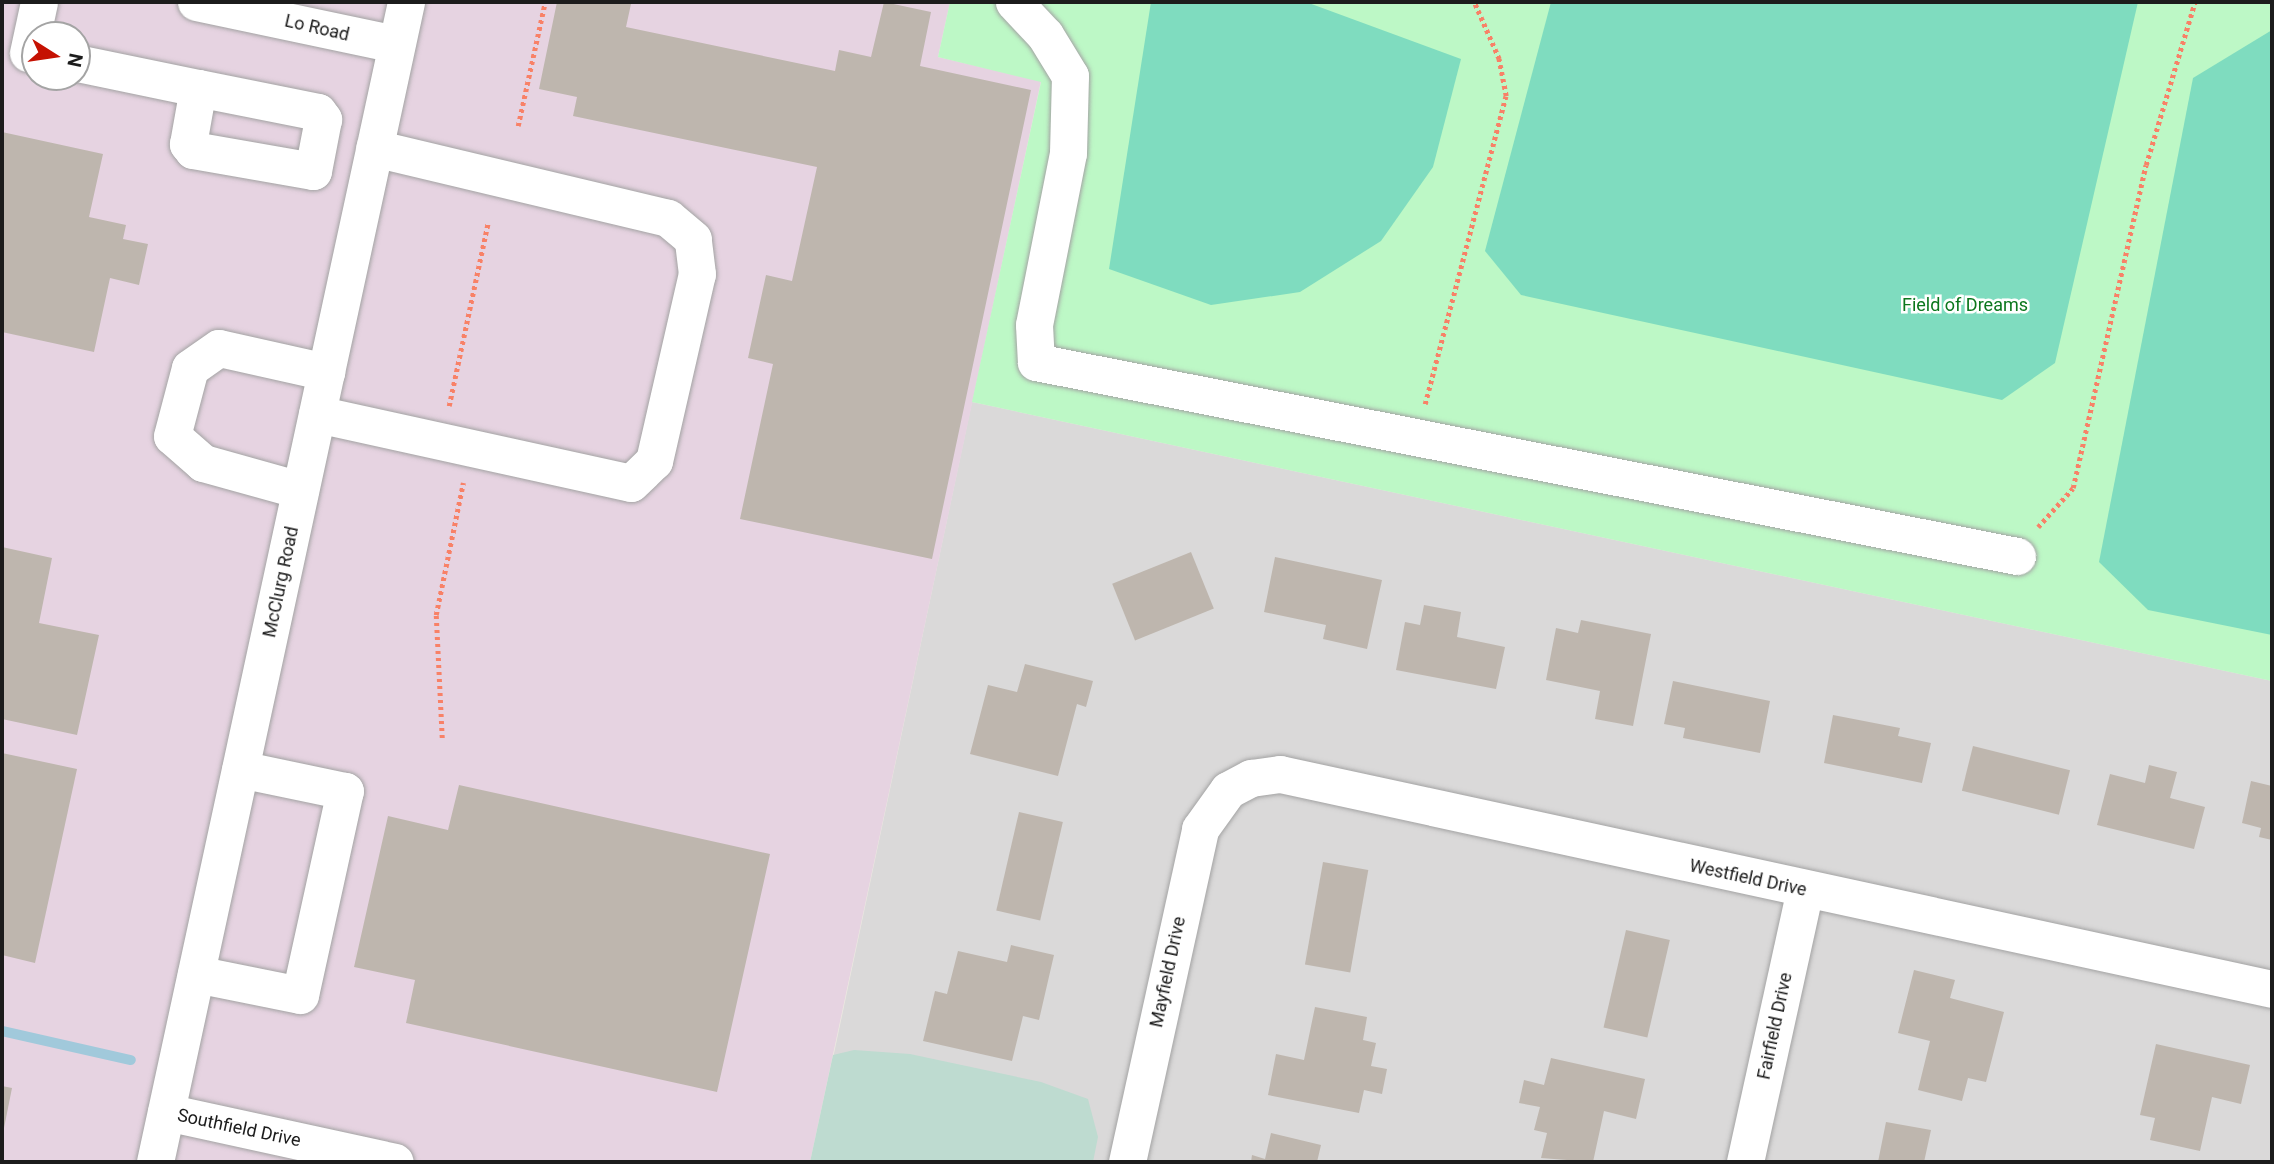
<!DOCTYPE html>
<style>
body{margin:0}
#map{position:relative;width:2274px;height:1164px;overflow:hidden;background:#edeae1;font-family:Roboto,sans-serif}
div>[style]{position:absolute}
.residential>*{inset:0;background:#dad9d9}
.industrial>*{inset:0;background:#e6d3e1}
.wetland>*{inset:0;background:#bedbd0}
.park>*{inset:0;background:#bdf8c6}
.pitch>*{inset:0;background:#7fdcbf}
.stream>*{height:10px;margin:-5px;padding:0 5px;transform-origin:5px;border-radius:5px;background:#a1c9db}
.building>*{inset:0;background:#beb6ae;transform-origin:0 0}
.path>*{height:4.5px;margin-top:-2.25px;transform-origin:0;background:repeating-linear-gradient(90deg,#f88167 0 3.5px,transparent 0 7px)}
.roads{filter:drop-shadow(0 0 2px #a3a3a3) drop-shadow(0 0 2px #a3a3a3)}
.minor>*{height:37px;margin:-18.5px;padding:0 18.5px;transform-origin:18.5px;border-radius:18.5px;background:#fff}
span{translate:-50% -50%;white-space:nowrap;text-align:center;line-height:1.15;-webkit-text-stroke:5px #fff;paint-order:stroke}
.street-label{font-size:18px;color:#1c1c1c}
.park-label{font-size:18px;color:#0c771d}
.frame{position:absolute;inset:0;border:4px solid #1c1c1c;pointer-events:none}
.north{position:absolute;left:21px;top:21px;width:70px;height:70px;box-sizing:border-box;background:#fff;border:2px solid #a4a4a4;border-radius:50%;rotate:102deg;font-size:19px;font-weight:700;line-height:28px;text-align:center;color:#1c1c1c}
.north::after{content:'';display:block;margin:auto;width:24px;height:32px;background:#c51102;clip-path:polygon(50% 0,100% 100%,50% 72%,0 100%)}
</style>
<div id="map">
<div class="residential">
<div style="clip-path:polygon(972px 402px,2272px 681px,2272px 1162px,811px 1162px)"></div>
</div>
<div class="industrial">
<div style="clip-path:polygon(evenodd,2px 2px,950px 2px,938px 57px,1041px 81px,810px 1162px,2px 1162px,2px 2px,35px 35px,77px 35px,77px 77px,35px 77px,35px 35px)"></div>
</div>
<div class="wetland">
<div style="clip-path:polygon(854px 1050px,910px 1054px,1041px 1082px,1088px 1099px,1098px 1137px,1093px 1162px,810px 1162px,833px 1055px)"></div>
</div>
<div class="park">
<div style="clip-path:polygon(950px 2px,2272px 2px,2272px 681px,972px 402px,1041px 82px,938px 57px)"></div>
</div>
<div class="pitch">
<div style="clip-path:polygon(1151px 2px,1306px 2px,1461px 59px,1433px 167px,1381px 241px,1300px 292px,1211px 305px,1109px 269px)"></div>
<div style="clip-path:polygon(1551px 2px,2138px 2px,2055px 363px,2002px 400px,1521px 295px,1485px 251px)"></div>
<div style="clip-path:polygon(2272px 30px,2272px 635px,2148px 610px,2099px 562px,2193px 78px)"></div>
</div>
<div class="stream">
<div style="left:2px;top:1031px;width:132px;rotate:12.7deg"></div>
</div>
<div class="building">
<div style="clip-path:polygon(557px 2px,631px 4px,626px 27px,835px 71px,839px 50px,871px 57px,884px 2px,931px 12px,920px 66px,1031px 90px,932px 559px,740px 519px,773px 364px,748px 358px,766px 275px,792px 281px,817px 167px,573px 116px,577px 97px,539px 89px)"></div>
<div style="clip-path:polygon(2px 132px,103px 154px,89px 217px,126px 225px,123px 239px,148px 244px,139px 285px,110px 278px,94px 352px,2px 332px)"></div>
<div style="clip-path:polygon(2px 547px,52px 558px,39px 623px,99px 635px,77px 735px,2px 719px)"></div>
<div style="left:1191px;top:552px;width:61px;height:85px;rotate:68deg"></div>
<div style="clip-path:polygon(1275px 557px,1382px 580px,1367px 649px,1323px 639px,1326px 625px,1264px 612px)"></div>
<div style="clip-path:polygon(1424px 605px,1461px 612px,1457px 637px,1505px 647px,1496px 689px,1396px 670px,1405px 622px,1420px 625px)"></div>
<div style="clip-path:polygon(1581px 620px,1651px 634px,1633px 726px,1595px 719px,1600px 691px,1546px 680px,1556px 628px,1578px 633px)"></div>
<div style="clip-path:polygon(1025px 664px,1093px 681px,1086px 707px,1077px 704px,1058px 776px,970px 754px,988px 685px,1017px 692px)"></div>
<div style="clip-path:polygon(1673px 681px,1770px 701px,1760px 753px,1683px 738px,1685px 728px,1664px 724px)"></div>
<div style="clip-path:polygon(1833px 715px,1900px 728px,1898px 736px,1931px 743px,1922px 783px,1824px 763px)"></div>
<div style="left:1973px;top:746px;width:100px;height:46px;rotate:14deg"></div>
<div style="clip-path:polygon(2px 753px,77px 769px,35px 963px,2px 955px)"></div>
<div style="clip-path:polygon(2149px 765px,2177px 772px,2170px 798px,2205px 807px,2194px 849px,2097px 825px,2110px 774px,2145px 783px)"></div>
<div style="clip-path:polygon(2251px 781px,2272px 786px,2272px 840px,2259px 837px,2261px 828px,2242px 823px)"></div>
<div style="clip-path:polygon(459px 785px,770px 854px,717px 1092px,406px 1023px,415px 980px,354px 967px,388px 816px,448px 830px)"></div>
<div style="left:1019px;top:812px;width:45px;height:101px;rotate:13deg"></div>
<div style="left:1323px;top:862px;width:46px;height:104px;rotate:10deg"></div>
<div style="left:1626px;top:930px;width:45px;height:100px;rotate:13deg"></div>
<div style="clip-path:polygon(1011px 945px,1054px 955px,1039px 1020px,1023px 1016px,1012px 1061px,923px 1041px,935px 991px,947px 994px,958px 951px,1007px 962px)"></div>
<div style="clip-path:polygon(1914px 970px,1955px 980px,1950px 998px,2004px 1012px,1986px 1082px,1968px 1078px,1962px 1101px,1918px 1090px,1930px 1041px,1898px 1033px)"></div>
<div style="clip-path:polygon(1315px 1007px,1367px 1017px,1363px 1040px,1376px 1043px,1371px 1066px,1387px 1069px,1382px 1094px,1364px 1090px,1359px 1113px,1268px 1095px,1276px 1054px,1304px 1060px)"></div>
<div style="clip-path:polygon(2156px 1044px,2250px 1065px,2241px 1104px,2212px 1097px,2200px 1151px,2150px 1140px,2155px 1118px,2140px 1115px)"></div>
<div style="clip-path:polygon(1551px 1058px,1645px 1079px,1636px 1119px,1604px 1111px,1593px 1162px,1541px 1158px,1547px 1133px,1534px 1130px,1540px 1107px,1519px 1103px,1524px 1080px,1544px 1085px)"></div>
<div style="clip-path:polygon(2px 1086px,12px 1088px,3px 1133px,2px 1132px)"></div>
<div style="clip-path:polygon(1886px 1122px,1931px 1130px,1924px 1162px,1878px 1162px)"></div>
<div style="clip-path:polygon(1271px 1133px,1321px 1145px,1317px 1162px,1251px 1162px,1252px 1155px,1265px 1159px)"></div>
</div>
<div class="path">
<div style="left:518px;top:126px;width:127px;rotate:-77.7deg"></div>
<div style="left:1425px;top:404px;width:318px;rotate:-75.3deg"></div>
<div style="left:1506px;top:96px;width:38px;rotate:-101deg"></div>
<div style="left:1499px;top:59px;width:62px;rotate:-113.7deg"></div>
<div style="left:449px;top:406px;width:188px;rotate:-78deg"></div>
<div style="left:2038px;top:527px;width:52px;rotate:-48.1deg"></div>
<div style="left:2073px;top:488px;width:331px;rotate:-77.3deg"></div>
<div style="left:2146px;top:165px;width:170px;rotate:-73.3deg"></div>
<div style="left:442px;top:738px;width:123px;rotate:-92.8deg"></div>
<div style="left:436px;top:615px;width:135px;rotate:-78.4deg"></div>
</div>
<div class="roads">
<div class="minor">
<div style="left:196px;top:2px;width:204px;rotate:11.9deg"></div>
<div style="left:1014px;top:2px;width:45px;rotate:46.8deg"></div>
<div style="left:1045px;top:35px;width:48px;rotate:58.6deg"></div>
<div style="left:1070px;top:76px;width:77px;rotate:91.5deg"></div>
<div style="left:1068px;top:153px;width:175px;rotate:101.2deg"></div>
<div style="left:1034px;top:325px;width:37px;rotate:87deg"></div>
<div style="left:1036px;top:362px;width:1000px;rotate:11.19deg"></div>
<div style="left:28px;top:53px;width:52px;rotate:-77.8deg"></div>
<div style="left:77px;top:63px;width:124px;rotate:11.7deg"></div>
<div style="left:198px;top:88px;width:122px;rotate:11.3deg"></div>
<div style="left:318px;top:112px;width:9px;rotate:54deg"></div>
<div style="left:323px;top:119px;width:53px;rotate:100.9deg"></div>
<div style="left:313px;top:171px;width:122px;rotate:-170.1deg"></div>
<div style="left:193px;top:150px;width:8px;rotate:-130deg"></div>
<div style="left:188px;top:144px;width:57px;rotate:-79.9deg"></div>
<div style="left:317px;top:414px;width:321px;rotate:12.4deg"></div>
<div style="left:631px;top:483px;width:32px;rotate:-44deg"></div>
<div style="left:654px;top:461px;width:192px;rotate:-77.1deg"></div>
<div style="left:697px;top:274px;width:35px;rotate:-97deg"></div>
<div style="left:693px;top:239px;width:33px;rotate:-140deg"></div>
<div style="left:668px;top:218px;width:302px;rotate:-166.6deg"></div>
<div style="left:300px;top:490px;width:101px;rotate:-164.4deg"></div>
<div style="left:203px;top:463px;width:41px;rotate:-138.9deg"></div>
<div style="left:172px;top:436px;width:70px;rotate:-75.2deg"></div>
<div style="left:190px;top:368px;width:35px;rotate:-35deg"></div>
<div style="left:219px;top:348px;width:110px;rotate:12.6deg"></div>
<div style="left:196px;top:974px;width:106px;rotate:11.4deg"></div>
<div style="left:300px;top:995px;width:209px;rotate:-77.6deg"></div>
<div style="left:345px;top:791px;width:107px;rotate:-168.2deg"></div>
<div style="left:166px;top:1112px;width:234px;rotate:12.3deg"></div>
<div style="left:155px;top:1162px;width:1187px;rotate:-77.79deg"></div>
<div style="left:1127px;top:1162px;width:341px;rotate:-77.6deg"></div>
<div style="left:1200px;top:829px;width:48px;rotate:-54.3deg"></div>
<div style="left:1228px;top:790px;width:26px;rotate:-28deg"></div>
<div style="left:1251px;top:778px;width:29px;rotate:-8deg"></div>
<div style="left:1280px;top:774px;width:1015px;rotate:12.23deg"></div>
<div style="left:1745px;top:1162px;width:279px;rotate:-77.6deg"></div>
</div>
</div>
<div class="street-label">
<span style="left:317px;top:28px;rotate:13deg">Lo Road</span>
<span style="left:281px;top:582px;rotate:-78deg">McClurg Road</span>
<span style="left:1748px;top:878px;rotate:12deg">Westfield Drive</span>
<span style="left:1168px;top:972px;rotate:-78deg">Mayfield Drive</span>
<span style="left:1775px;top:1026px;rotate:-78deg">Fairfield Drive</span>
<span style="left:239px;top:1128px;rotate:12deg">Southfield Drive</span>
</div>
<div class="park-label">
<span style="left:1965px;top:305px">Field of Dreams</span>
</div>
<div class="frame"></div>
<div class="north">N</div>
</div>
